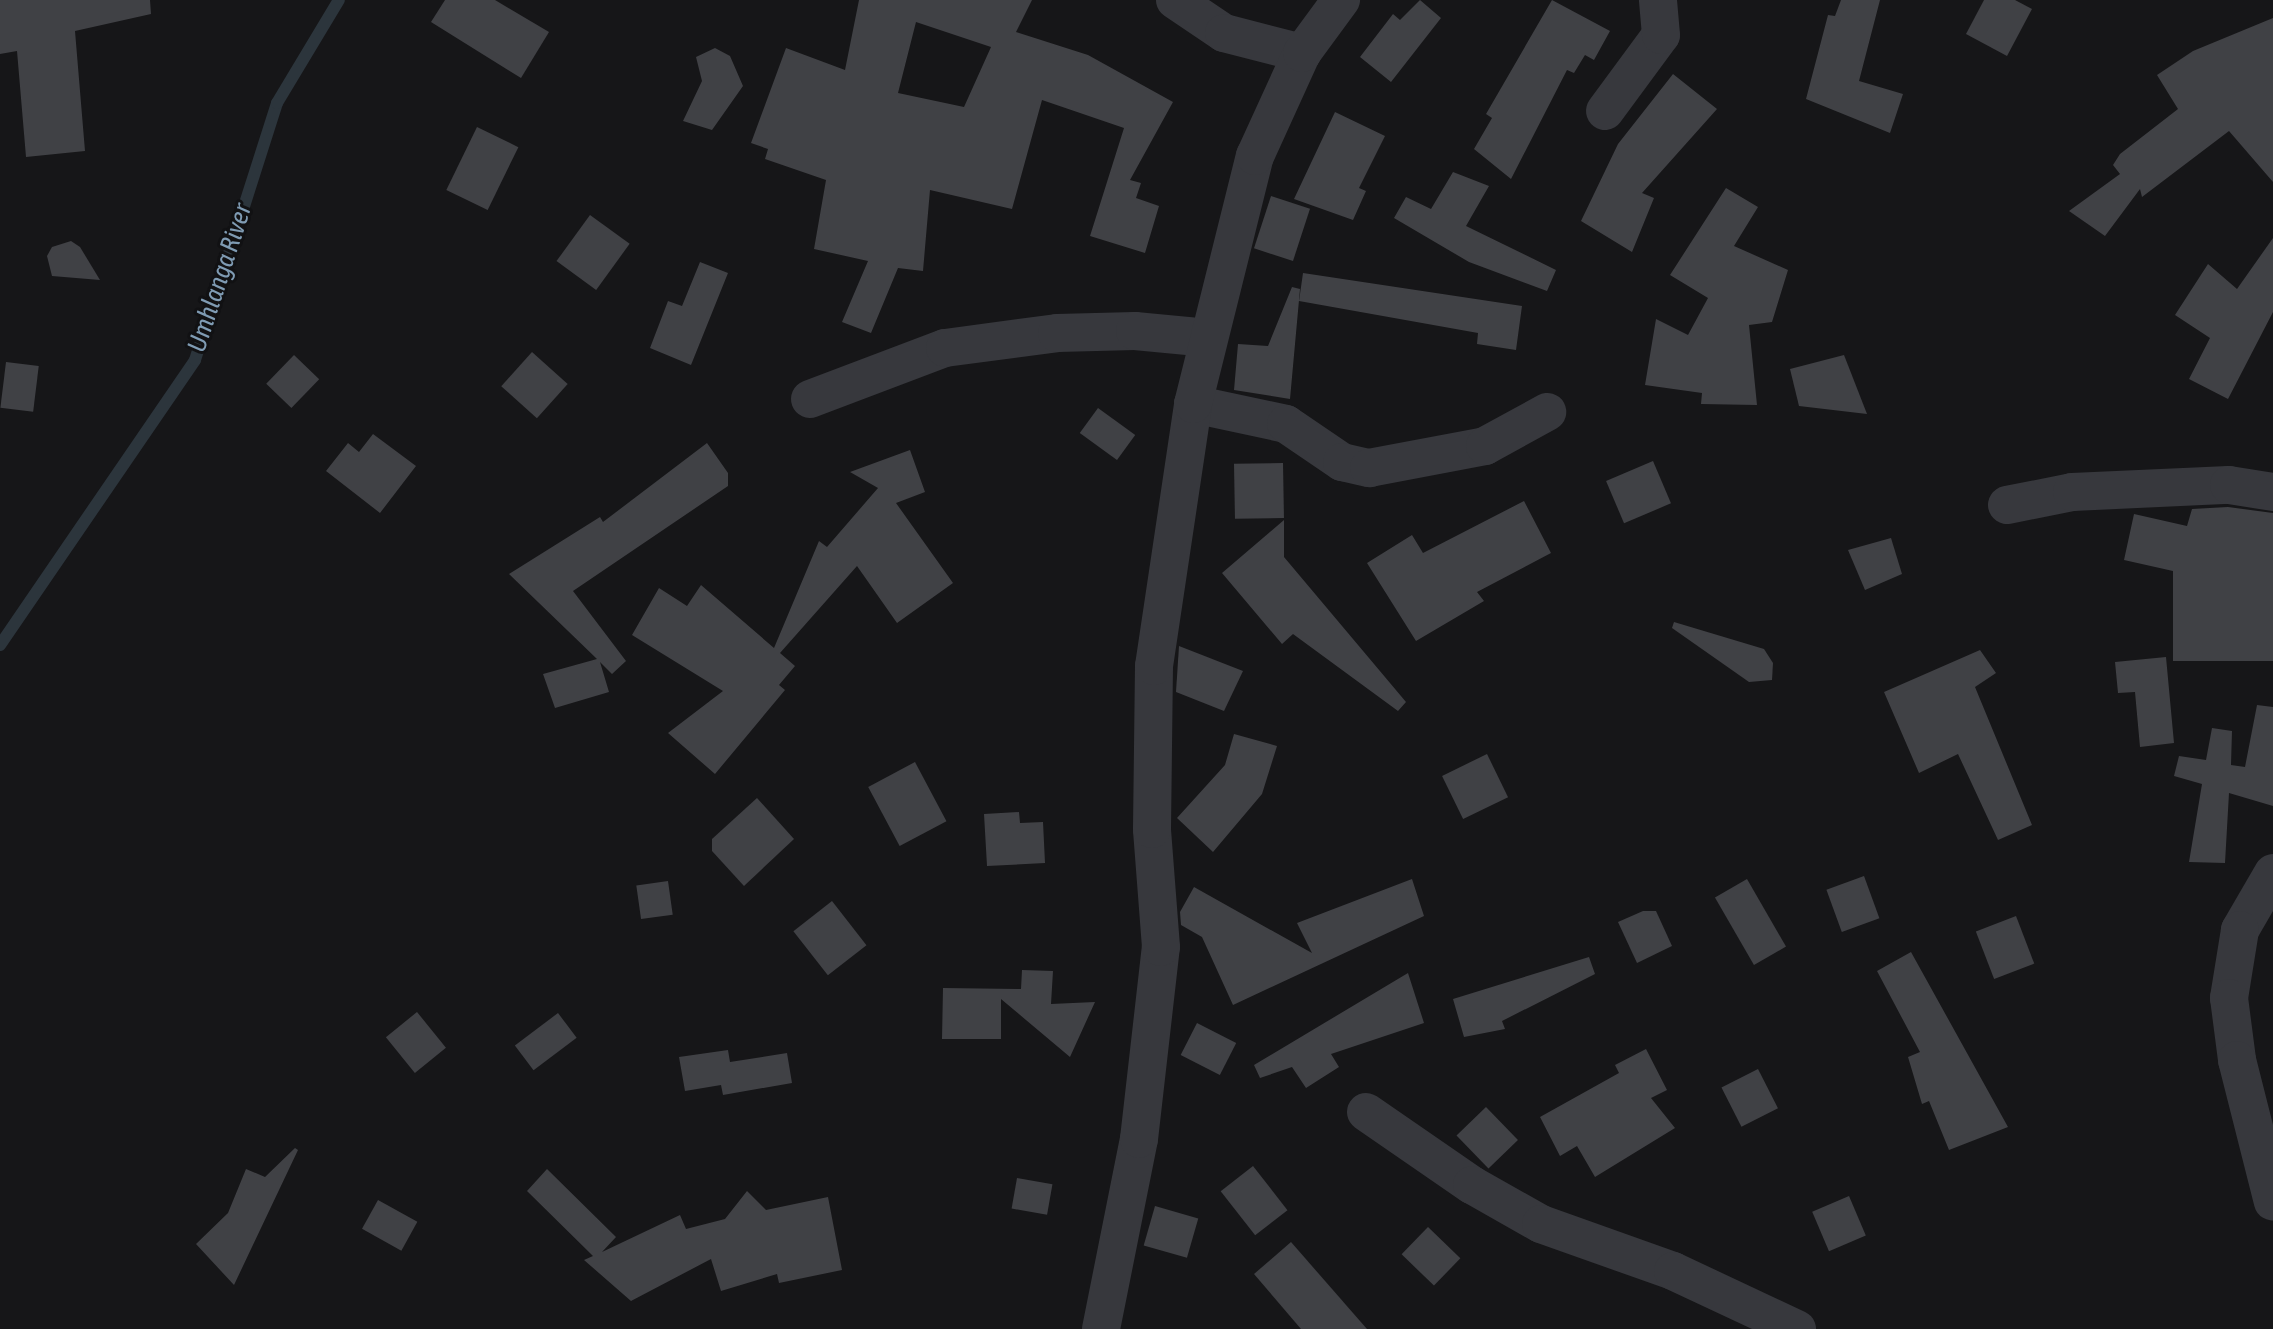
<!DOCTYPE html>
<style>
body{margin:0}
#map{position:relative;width:2273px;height:1329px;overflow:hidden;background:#161618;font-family:"Asap Condensed",sans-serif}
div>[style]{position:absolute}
.stream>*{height:12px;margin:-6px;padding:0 6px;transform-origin:6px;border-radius:6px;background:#2c353c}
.building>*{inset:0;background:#404145;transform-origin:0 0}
.minor>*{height:38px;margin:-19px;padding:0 19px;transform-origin:19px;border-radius:19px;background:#37383d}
span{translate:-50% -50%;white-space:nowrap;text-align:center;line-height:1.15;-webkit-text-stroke:6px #111113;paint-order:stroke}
.water-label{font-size:26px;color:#7f9bb3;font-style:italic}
</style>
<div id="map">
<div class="stream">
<div style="left:0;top:645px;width:345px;rotate:-55.6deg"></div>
<div style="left:195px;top:360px;width:270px;rotate:-72.3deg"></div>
<div style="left:277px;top:103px;width:120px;rotate:-59deg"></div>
</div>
<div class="building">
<div style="clip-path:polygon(0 0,150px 0,151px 14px,75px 31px,85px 151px,26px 157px,17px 51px,0 54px)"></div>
<div style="clip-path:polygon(445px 0,495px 0,549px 32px,521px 78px,431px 22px)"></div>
<div style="clip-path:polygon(evenodd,859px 0,1032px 0,1016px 32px,1088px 55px,1173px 102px,1130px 180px,1141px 183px,1136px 198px,1159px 206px,1145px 253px,1090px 236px,1124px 128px,1042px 100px,1012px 209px,930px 190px,923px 271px,898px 268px,871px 333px,842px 322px,868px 261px,814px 249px,826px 180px,765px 159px,768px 149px,751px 143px,786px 48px,845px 70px,859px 0,916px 22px,991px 47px,964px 107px,898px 93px,916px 22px)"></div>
<div style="clip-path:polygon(1420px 0,1441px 18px,1391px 82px,1360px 57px,1393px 14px,1400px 20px)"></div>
<div style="clip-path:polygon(1552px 0,1610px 31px,1594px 60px,1585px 55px,1574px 73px,1567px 70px,1511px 179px,1474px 149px,1492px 118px,1486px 114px)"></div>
<div style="clip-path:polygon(1841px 0,1880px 0,1859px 81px,1903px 94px,1890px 133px,1806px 99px,1828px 15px,1835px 16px)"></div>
<div style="clip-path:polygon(1984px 0,2015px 0,2032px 9px,2007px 56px,1966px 34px)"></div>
<div style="clip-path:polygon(2273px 18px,2273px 182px,2229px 131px,2142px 197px,2140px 189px,2105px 236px,2069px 211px,2120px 174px,2113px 165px,2120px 154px,2178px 109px,2157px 75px,2193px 51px)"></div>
<div style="clip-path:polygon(715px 48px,730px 56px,743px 86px,712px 130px,683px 121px,702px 81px,696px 57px)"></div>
<div style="clip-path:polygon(1673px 74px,1717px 109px,1642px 193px,1654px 198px,1632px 252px,1581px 221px,1618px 144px)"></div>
<div style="clip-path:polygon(1335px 112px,1385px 136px,1359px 188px,1366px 191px,1353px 220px,1294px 199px)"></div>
<div style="left:477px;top:127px;width:46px;height:70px;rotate:26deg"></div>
<div style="clip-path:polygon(1453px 172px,1489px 186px,1466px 226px,1556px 270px,1547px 291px,1469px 262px,1394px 218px,1406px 197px,1431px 209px)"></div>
<div style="clip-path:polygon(1726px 188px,1758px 207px,1734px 246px,1788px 270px,1772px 322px,1749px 325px,1757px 405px,1701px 404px,1702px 393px,1645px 385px,1656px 319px,1688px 335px,1708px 298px,1670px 275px)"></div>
<div style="left:1271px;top:196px;width:41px;height:55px;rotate:18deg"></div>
<div style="left:590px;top:215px;width:49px;height:57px;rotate:36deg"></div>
<div style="clip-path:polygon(2273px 238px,2273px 312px,2228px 399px,2189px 379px,2210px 338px,2175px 315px,2208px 264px,2237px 289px)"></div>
<div style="clip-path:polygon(71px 241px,80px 247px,100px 280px,52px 276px,47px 256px,52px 247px)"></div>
<div style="clip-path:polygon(700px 262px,728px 273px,691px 365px,650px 348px,668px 301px,682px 306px)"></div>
<div style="clip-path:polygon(1303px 273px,1522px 306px,1516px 350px,1477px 344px,1478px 333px,1299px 301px)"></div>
<div style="clip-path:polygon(1292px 287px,1300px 289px,1290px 399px,1234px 390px,1238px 344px,1268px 346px)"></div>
<div style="left:532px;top:352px;width:48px;height:46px;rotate:42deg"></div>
<div style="left:294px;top:355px;width:35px;height:40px;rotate:44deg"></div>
<div style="clip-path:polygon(1844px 355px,1867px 414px,1799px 406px,1790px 369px)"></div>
<div style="left:6px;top:362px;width:33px;height:46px;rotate:7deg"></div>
<div style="left:1098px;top:408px;width:46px;height:31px;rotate:36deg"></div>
<div style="clip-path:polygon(373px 434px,416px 466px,380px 513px,326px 471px,348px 443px,359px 452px)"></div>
<div style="clip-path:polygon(707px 443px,728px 473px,728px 486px,573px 591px,626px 661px,612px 674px,600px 662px,609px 692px,555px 708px,543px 674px,597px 659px,509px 574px,600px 517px,603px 522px)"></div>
<div style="clip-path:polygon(910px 450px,925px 492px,896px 503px,953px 583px,897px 623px,857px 566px,780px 653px,795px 666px,779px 685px,785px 690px,715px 774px,668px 733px,723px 691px,632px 635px,659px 588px,687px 606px,701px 585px,774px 648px,819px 541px,827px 547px,878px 488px,850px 472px)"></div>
<div style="left:1653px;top:461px;width:46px;height:51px;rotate:67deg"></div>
<div style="left:1283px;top:463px;width:55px;height:49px;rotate:89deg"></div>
<div style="clip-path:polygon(1524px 501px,1551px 553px,1477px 592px,1484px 601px,1416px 641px,1367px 563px,1412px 535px,1423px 553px)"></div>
<div style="clip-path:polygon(2228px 507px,2273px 513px,2273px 661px,2173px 661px,2173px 571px,2124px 560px,2134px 514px,2187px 526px,2192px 509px)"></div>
<div style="clip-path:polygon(1284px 520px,1284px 557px,1406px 702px,1398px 711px,1293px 634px,1282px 644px,1222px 573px)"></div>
<div style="clip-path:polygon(1891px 538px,1902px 574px,1865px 590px,1848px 550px)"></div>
<div style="clip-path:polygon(1674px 622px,1764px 649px,1773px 663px,1772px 680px,1749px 682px,1672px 628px)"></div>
<div style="clip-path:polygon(1179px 646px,1243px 671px,1224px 711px,1176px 692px)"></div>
<div style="clip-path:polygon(1980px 650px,1996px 673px,1975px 687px,2032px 825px,1998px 840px,1958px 754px,1919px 773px,1884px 692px)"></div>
<div style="clip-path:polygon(2166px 657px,2174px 743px,2140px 747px,2135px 692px,2118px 693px,2115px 662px)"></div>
<div style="clip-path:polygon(2257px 705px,2273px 707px,2273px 806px,2229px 793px,2225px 863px,2189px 862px,2202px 784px,2174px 776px,2179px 756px,2206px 760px,2212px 728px,2232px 731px,2231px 765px,2245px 767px)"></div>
<div style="clip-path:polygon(1234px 734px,1277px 746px,1262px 794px,1213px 852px,1177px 818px,1225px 765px)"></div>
<div style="left:1487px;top:754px;width:48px;height:50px;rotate:64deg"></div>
<div style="left:915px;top:762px;width:67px;height:53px;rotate:62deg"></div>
<div style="clip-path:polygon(757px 798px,794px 839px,744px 886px,712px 851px,712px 839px)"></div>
<div style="clip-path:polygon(1019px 812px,1020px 823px,1043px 822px,1045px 863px,987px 866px,984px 814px)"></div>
<div style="left:1864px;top:876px;width:45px;height:40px;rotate:70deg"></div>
<div style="clip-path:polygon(1412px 879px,1424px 916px,1233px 1005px,1202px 937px,1181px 925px,1180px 912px,1194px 887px,1312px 953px,1297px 923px)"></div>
<div style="left:1747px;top:879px;width:78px;height:37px;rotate:60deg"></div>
<div style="left:668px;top:881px;width:34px;height:32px;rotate:82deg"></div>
<div style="left:832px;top:901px;width:56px;height:49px;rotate:52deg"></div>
<div style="clip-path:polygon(1643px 911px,1656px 911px,1672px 946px,1637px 963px,1618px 922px)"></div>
<div style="left:2016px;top:916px;width:51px;height:43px;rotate:69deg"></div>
<div style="clip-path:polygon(1911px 952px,2008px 1127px,1949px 1150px,1929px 1101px,1922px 1104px,1908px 1057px,1920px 1052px,1877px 971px)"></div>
<div style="clip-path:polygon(1589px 957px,1595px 974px,1502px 1021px,1505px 1029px,1464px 1037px,1453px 999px)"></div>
<div style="clip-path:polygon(1022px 970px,1053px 971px,1051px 1004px,1095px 1002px,1070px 1057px,1001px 999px,1001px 1039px,942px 1039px,943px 988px,1021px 989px)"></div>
<div style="clip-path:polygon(1408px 973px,1424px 1023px,1331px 1054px,1339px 1067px,1306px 1088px,1292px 1067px,1260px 1078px,1254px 1065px)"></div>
<div style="left:417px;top:1012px;width:46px;height:40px;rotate:51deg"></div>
<div style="left:558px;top:1013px;width:31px;height:54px;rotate:53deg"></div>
<div style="left:1197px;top:1023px;width:44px;height:36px;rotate:27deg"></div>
<div style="clip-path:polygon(1646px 1049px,1667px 1090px,1651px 1098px,1675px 1128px,1595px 1177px,1577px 1146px,1560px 1156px,1540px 1117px,1619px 1073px,1615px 1065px)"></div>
<div style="clip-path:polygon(728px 1050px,730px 1062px,787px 1053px,792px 1083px,723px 1095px,721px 1085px,685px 1091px,679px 1057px)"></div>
<div style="left:1758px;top:1069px;width:44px;height:41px;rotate:63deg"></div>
<div style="left:1486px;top:1107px;width:46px;height:41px;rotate:46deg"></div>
<div style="clip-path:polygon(295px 1148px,298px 1150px,234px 1285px,196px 1244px,228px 1213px,246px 1169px,265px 1177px)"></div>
<div style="left:1253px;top:1166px;width:56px;height:41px;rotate:52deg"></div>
<div style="clip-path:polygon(547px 1169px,616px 1237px,602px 1252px,680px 1215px,686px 1229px,725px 1219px,747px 1191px,766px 1210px,828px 1197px,842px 1270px,779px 1283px,777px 1274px,721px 1291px,711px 1259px,631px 1301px,584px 1260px,593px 1256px,527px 1191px)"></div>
<div style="left:1017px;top:1178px;width:36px;height:31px;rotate:10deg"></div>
<div style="left:1849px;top:1196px;width:43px;height:40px;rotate:67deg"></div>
<div style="left:378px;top:1200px;width:45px;height:33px;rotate:29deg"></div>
<div style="left:1155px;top:1206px;width:45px;height:41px;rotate:16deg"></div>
<div style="left:1428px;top:1227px;width:45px;height:38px;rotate:44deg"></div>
<div style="clip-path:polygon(1291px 1242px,1367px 1329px,1301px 1329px,1254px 1274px)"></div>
</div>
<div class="minor">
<div style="left:1175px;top:0;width:59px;rotate:34deg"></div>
<div style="left:1224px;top:33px;width:81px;rotate:14.4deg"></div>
<div style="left:1605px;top:111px;width:94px;rotate:-53.6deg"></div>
<div style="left:1661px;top:35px;width:35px;rotate:-95deg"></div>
<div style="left:810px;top:399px;width:144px;rotate:-20.7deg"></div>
<div style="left:945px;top:348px;width:113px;rotate:-7.6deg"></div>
<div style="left:1057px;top:333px;width:78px;rotate:-1.5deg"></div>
<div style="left:1135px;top:331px;width:74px;rotate:5.4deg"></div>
<div style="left:1193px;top:404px;width:95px;rotate:12.1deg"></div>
<div style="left:1286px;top:424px;width:68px;rotate:34.2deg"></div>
<div style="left:1342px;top:462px;width:28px;rotate:13deg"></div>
<div style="left:1369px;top:468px;width:118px;rotate:-10.7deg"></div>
<div style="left:1485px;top:446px;width:71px;rotate:-28.7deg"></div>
<div style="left:2007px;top:505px;width:66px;rotate:-11.3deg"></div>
<div style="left:2072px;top:492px;width:157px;rotate:-2.6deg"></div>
<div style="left:2229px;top:485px;width:45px;rotate:9deg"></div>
<div style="left:2273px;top:873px;width:66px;rotate:120.1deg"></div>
<div style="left:2240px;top:930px;width:69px;rotate:99.2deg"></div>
<div style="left:2229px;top:998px;width:63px;rotate:82.6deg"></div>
<div style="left:2237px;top:1060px;width:146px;rotate:75.8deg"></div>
<div style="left:1366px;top:1112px;width:129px;rotate:34.6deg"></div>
<div style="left:1472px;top:1185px;width:79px;rotate:29.5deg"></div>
<div style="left:1541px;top:1224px;width:140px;rotate:19.6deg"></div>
<div style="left:1673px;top:1271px;width:137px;rotate:25.1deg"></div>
<div style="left:1101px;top:1329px;width:194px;rotate:-78.7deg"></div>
<div style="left:1139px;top:1139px;width:193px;rotate:-83.5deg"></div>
<div style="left:1161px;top:947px;width:118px;rotate:-94.4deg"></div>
<div style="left:1152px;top:829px;width:163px;rotate:-89.3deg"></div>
<div style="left:1154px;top:666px;width:265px;rotate:-81.5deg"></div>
<div style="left:1193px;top:404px;width:256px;rotate:-76deg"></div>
<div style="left:1255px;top:156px;width:113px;rotate:-65.5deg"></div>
<div style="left:1302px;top:53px;width:66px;rotate:-53.7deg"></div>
</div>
<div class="water-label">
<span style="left:220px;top:278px;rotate:-72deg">Umhlanga River</span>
</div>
</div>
